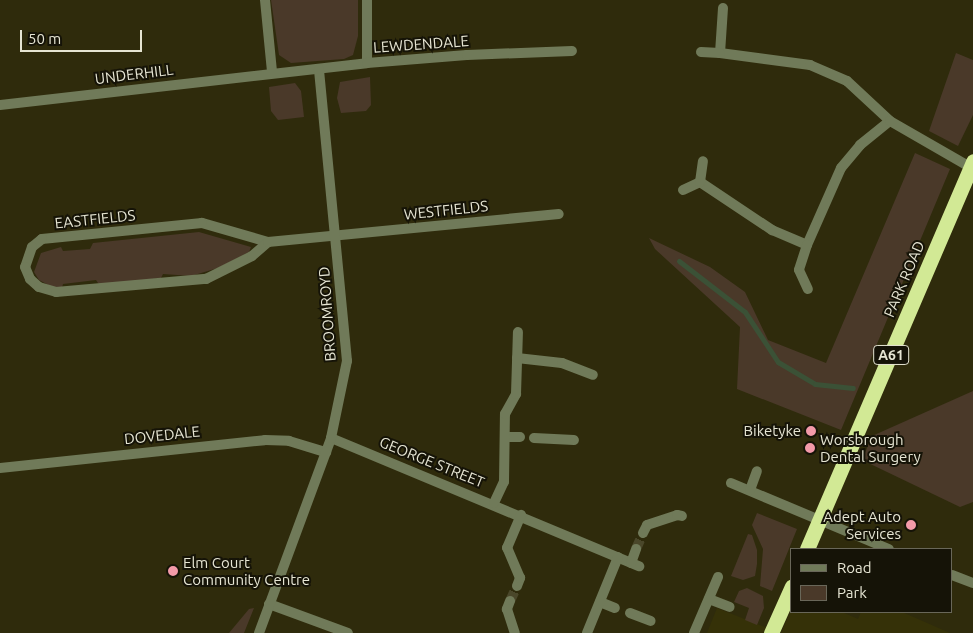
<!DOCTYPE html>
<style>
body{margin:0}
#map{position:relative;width:973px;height:633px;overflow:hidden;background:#2f2b0c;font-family:Ubuntu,sans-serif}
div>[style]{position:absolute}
.built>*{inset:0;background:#353108}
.green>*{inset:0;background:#4a3929}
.stream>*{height:5px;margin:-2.5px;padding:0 2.5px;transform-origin:2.5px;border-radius:2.5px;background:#3b5136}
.street-tunnel>*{height:10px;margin-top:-5px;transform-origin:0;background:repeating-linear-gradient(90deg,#4a472a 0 10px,transparent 0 15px)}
.street>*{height:10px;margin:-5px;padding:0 5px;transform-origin:5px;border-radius:5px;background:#707a59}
.highway>*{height:15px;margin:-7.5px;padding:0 7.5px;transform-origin:7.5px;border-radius:7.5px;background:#d2e995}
.dots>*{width:14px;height:14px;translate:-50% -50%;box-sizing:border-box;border:2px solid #151307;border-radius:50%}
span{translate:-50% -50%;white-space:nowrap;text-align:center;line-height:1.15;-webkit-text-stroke:4px #151307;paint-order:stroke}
.shield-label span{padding:1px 4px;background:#151307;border:1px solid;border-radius:4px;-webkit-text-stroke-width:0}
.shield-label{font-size:14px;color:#e6e5d3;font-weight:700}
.street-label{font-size:15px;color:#e6e5d3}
.poi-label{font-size:15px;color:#e6e5d3}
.right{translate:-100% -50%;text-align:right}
.left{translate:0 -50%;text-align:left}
.legend{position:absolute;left:790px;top:548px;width:162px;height:65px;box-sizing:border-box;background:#151307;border:1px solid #696759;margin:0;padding:6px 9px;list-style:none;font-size:15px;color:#e6e5d3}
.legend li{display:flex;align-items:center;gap:10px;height:25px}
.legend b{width:25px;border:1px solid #696759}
.scale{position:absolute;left:20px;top:30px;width:122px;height:22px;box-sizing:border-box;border:2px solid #e6e5d3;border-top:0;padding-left:6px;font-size:15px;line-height:18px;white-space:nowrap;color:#e6e5d3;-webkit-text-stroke:4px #151307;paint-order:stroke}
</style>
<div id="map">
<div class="built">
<div style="clip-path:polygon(717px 608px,780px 633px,707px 633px)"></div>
<div style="clip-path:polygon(792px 608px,792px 612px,842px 612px,858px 619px,861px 612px,902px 612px,950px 633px,781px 633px)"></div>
</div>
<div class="green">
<div style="clip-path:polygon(271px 0,358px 0,358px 36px,353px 55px,344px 59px,291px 63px,279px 55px)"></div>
<div style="clip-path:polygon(956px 53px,973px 60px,973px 115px,958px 146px,929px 131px)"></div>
<div style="clip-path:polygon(370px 77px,371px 105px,366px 111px,341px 113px,337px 98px,340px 82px)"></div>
<div style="clip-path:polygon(295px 83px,301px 91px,304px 117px,278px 120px,271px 111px,269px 87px)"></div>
<div style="clip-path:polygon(915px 153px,950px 169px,841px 430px,737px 389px,740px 327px,655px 249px,649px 238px,710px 267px,745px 292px,768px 340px,826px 363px)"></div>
<div style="clip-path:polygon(199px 232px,251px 247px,249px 252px,218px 268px,191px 276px,163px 274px,161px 278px,100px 286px,96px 280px,63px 284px,62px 288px,54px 288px,39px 280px,34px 272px,41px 253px,61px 247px,63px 251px,90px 249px,93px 243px)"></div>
<div style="clip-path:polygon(973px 391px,973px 502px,960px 507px,862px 460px,872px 436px)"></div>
<div style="clip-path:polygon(757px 513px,797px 529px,772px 591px,760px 586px,763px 549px,752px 525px)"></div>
<div style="clip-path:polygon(748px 534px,752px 535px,757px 550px,757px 564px,755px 576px,743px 580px,731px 576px)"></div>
<div style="clip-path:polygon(747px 588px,763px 596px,764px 608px,757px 625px,745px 620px,749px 608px,734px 602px,739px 591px)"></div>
<div style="clip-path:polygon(254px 608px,244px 633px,229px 633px,249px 609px)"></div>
</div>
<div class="stream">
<div style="left:679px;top:261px;width:83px;rotate:37.7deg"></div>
<div style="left:745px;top:312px;width:60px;rotate:56.6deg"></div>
<div style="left:778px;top:362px;width:43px;rotate:30.7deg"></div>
<div style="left:815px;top:384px;width:38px;rotate:6deg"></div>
</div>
<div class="street-tunnel">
<div style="left:636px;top:549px;width:17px;rotate:-66deg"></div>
<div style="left:510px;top:601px;width:17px;rotate:-65deg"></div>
</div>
<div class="street">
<div style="left:265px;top:0;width:72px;rotate:84.4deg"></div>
<div style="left:723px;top:8px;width:45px;rotate:93.8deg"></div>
<div style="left:720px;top:53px;width:91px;rotate:7.6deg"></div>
<div style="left:810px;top:65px;width:40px;rotate:23.4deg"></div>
<div style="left:847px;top:81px;width:59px;rotate:42.9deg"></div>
<div style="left:701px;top:52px;width:19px;rotate:3deg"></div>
<div style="left:367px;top:63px;width:63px;rotate:-90deg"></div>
<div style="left:0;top:105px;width:369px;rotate:-6.5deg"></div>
<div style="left:367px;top:63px;width:100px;rotate:-4.6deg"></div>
<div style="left:467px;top:55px;width:105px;rotate:-2.2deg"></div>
<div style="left:700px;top:182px;width:87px;rotate:33.7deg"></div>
<div style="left:772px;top:230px;width:38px;rotate:23deg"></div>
<div style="left:807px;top:245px;width:84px;rotate:-66.2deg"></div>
<div style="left:841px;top:168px;width:30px;rotate:-50deg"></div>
<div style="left:860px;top:145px;width:38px;rotate:-39deg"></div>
<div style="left:890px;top:121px;width:92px;rotate:29.9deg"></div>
<div style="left:683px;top:190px;width:19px;rotate:-25deg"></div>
<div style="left:700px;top:182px;width:21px;rotate:-82deg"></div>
<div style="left:268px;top:242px;width:69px;rotate:-163.9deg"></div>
<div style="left:202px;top:223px;width:161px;rotate:174.3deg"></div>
<div style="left:42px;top:239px;width:13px;rotate:141deg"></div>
<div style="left:32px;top:247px;width:21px;rotate:109deg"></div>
<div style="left:25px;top:267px;width:13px;rotate:67deg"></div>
<div style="left:30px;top:279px;width:12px;rotate:42deg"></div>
<div style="left:39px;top:287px;width:18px;rotate:16deg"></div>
<div style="left:56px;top:292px;width:151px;rotate:-5deg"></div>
<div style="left:206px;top:279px;width:51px;rotate:-26.6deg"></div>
<div style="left:252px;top:256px;width:21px;rotate:-41deg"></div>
<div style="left:268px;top:242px;width:292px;rotate:-5.5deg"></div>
<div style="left:807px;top:245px;width:26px;rotate:108deg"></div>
<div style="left:799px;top:270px;width:21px;rotate:65deg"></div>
<div style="left:517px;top:358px;width:45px;rotate:6.3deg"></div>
<div style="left:562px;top:363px;width:33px;rotate:21deg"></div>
<div style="left:505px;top:437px;width:15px"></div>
<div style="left:331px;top:438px;width:334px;rotate:22.6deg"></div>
<div style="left:534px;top:438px;width:40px;rotate:2.9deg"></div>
<div style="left:0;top:468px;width:266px;rotate:-6deg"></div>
<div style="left:265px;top:440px;width:24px;rotate:2deg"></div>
<div style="left:289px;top:441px;width:39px;rotate:17deg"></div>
<div style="left:731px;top:483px;width:171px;rotate:22.7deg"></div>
<div style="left:750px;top:490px;width:20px;rotate:-70deg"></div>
<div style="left:494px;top:503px;width:23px;rotate:-65deg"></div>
<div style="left:504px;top:482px;width:68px;rotate:-89.2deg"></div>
<div style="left:505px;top:414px;width:23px;rotate:-61deg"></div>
<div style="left:516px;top:394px;width:62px;rotate:-88.2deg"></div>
<div style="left:643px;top:533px;width:9px;rotate:-63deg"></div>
<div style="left:647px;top:525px;width:32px;rotate:-18deg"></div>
<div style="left:677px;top:515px;width:5px;rotate:11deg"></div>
<div style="left:631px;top:563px;width:15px;rotate:-70deg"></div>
<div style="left:952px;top:575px;width:22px;rotate:21deg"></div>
<div style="left:517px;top:586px;width:9px;rotate:-69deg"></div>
<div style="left:520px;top:578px;width:33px;rotate:-113deg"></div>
<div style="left:507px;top:548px;width:36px;rotate:-67deg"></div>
<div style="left:709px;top:599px;width:22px;rotate:21deg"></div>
<div style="left:510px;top:601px;width:9px;rotate:111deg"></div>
<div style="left:507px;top:609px;width:25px;rotate:72deg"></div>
<div style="left:600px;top:602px;width:16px;rotate:22deg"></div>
<div style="left:269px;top:604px;width:84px;rotate:20.2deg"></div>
<div style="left:630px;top:613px;width:22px;rotate:21deg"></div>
<div style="left:259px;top:633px;width:208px;rotate:-69.7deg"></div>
<div style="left:331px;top:438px;width:79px;rotate:-78.3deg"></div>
<div style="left:347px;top:361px;width:293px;rotate:-95.5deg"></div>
<div style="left:587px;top:633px;width:82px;rotate:-67.8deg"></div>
<div style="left:694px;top:633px;width:61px;rotate:-66.8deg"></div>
</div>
<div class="highway">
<div style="left:807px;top:549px;width:422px;rotate:-66.8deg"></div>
<div style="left:771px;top:633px;width:51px;rotate:-65.9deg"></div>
</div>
<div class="dots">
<div style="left:811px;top:431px;background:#f39aa9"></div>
<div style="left:810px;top:448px;background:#f39aa9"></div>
<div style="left:911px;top:525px;background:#f39aa9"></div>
<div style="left:173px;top:571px;background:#f39aa9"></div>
</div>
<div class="shield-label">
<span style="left:891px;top:355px">A61</span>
</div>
<div class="street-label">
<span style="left:421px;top:44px;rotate:-4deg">LEWDENDALE</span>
<span style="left:134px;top:74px;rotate:-7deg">UNDERHILL</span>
<span style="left:446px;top:210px;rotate:-6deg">WESTFIELDS</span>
<span style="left:95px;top:219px;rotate:-6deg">EASTFIELDS</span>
<span style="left:904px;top:279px;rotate:-67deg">PARK ROAD</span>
<span style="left:327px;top:314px;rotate:-94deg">BROOMROYD</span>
<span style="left:162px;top:435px;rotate:-6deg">DOVEDALE</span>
<span style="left:432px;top:462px;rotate:22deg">GEORGE STREET</span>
</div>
<div class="poi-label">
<span class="right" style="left:801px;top:431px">Biketyke</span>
<span class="left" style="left:820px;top:448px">Worsbrough<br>Dental Surgery</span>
<span class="right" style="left:901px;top:525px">Adept Auto<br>Services</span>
<span class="left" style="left:183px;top:571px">Elm Court<br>Community Centre</span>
</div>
<ul class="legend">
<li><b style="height:6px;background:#707a59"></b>Road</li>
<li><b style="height:14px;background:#4a3929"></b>Park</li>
</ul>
<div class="scale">50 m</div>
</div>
